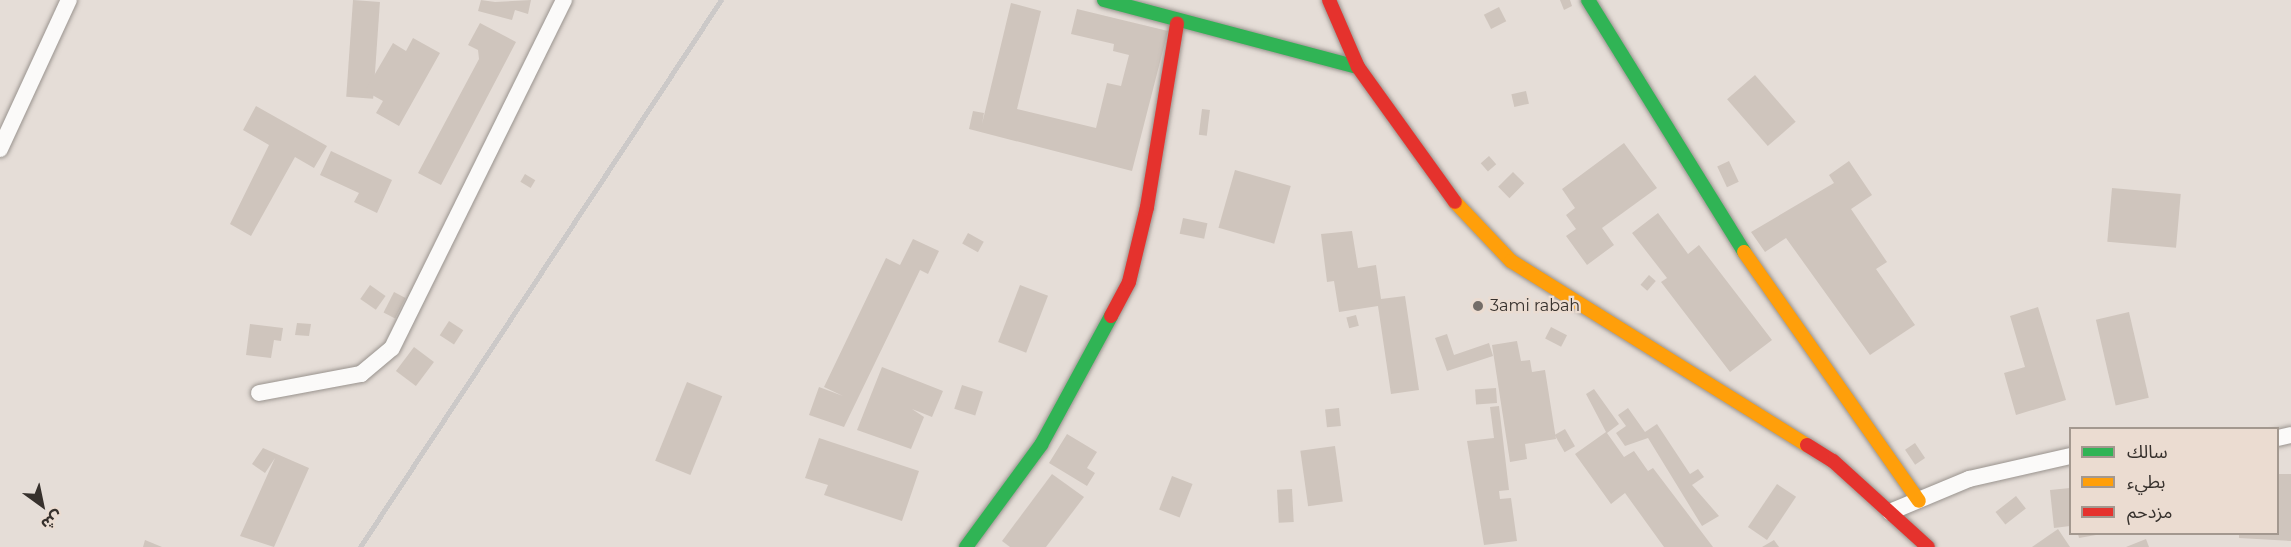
<!DOCTYPE html>
<meta charset="utf-8">
<style>
body{margin:0}
#map{position:relative;width:2291px;height:547px;overflow:hidden;background:#e5ddd7;font-family:Montserrat,"Noto Sans Arabic",sans-serif}
div>[style]{position:absolute}
.building>*{inset:0;background:#cfc5bd;transform-origin:0 0}
.roads{filter:drop-shadow(0 0 2px #99938e) drop-shadow(0 0 2px #99938e)}
.street>*{height:16px;margin:-8px;padding:0 8px;transform-origin:8px;border-radius:8px;background:#fbfaf9}
.fast>*{height:14px;margin:-7px;padding:0 7px;transform-origin:7px;border-radius:7px;background:#30b455}
.slow>*{height:14px;margin:-7px;padding:0 7px;transform-origin:7px;border-radius:7px;background:#ff9f0a}
.jam>*{height:14px;margin:-7px;padding:0 7px;transform-origin:7px;border-radius:7px;background:#e5322d}
.rail>*{height:4.5px;margin:-2.25px;padding:0 2.25px;transform-origin:2.25px;border-radius:2.25px;background:#ccc9c8}
.dots>*{width:16px;height:16px;translate:-50% -50%;box-sizing:border-box;border:3px solid #ebdcd1;border-radius:50%}
span{translate:-50% -50%;white-space:nowrap;text-align:center;line-height:1.15;-webkit-text-stroke:4.5px #ebdcd1;paint-order:stroke}
.poi-label{font-size:16px;color:#37312d}
.left{translate:0 -50%;text-align:left}
.legend{position:absolute;left:2069px;top:427px;width:210px;height:108px;box-sizing:border-box;background:#ebdcd1;border:2px solid #a3988f;margin:0;padding:8px 10px;list-style:none;font-size:18px;color:#37312d}
.legend li{display:flex;align-items:center;gap:12px;height:30px}
.legend b{width:30px;border:2px solid #a3988f}
.north{position:absolute;left:12px;top:475px;width:60px;height:60px;-webkit-text-stroke:4px #ebdcd1;paint-order:stroke;rotate:147deg;font-size:16px;font-weight:700;line-height:24px;text-align:center;color:#37312d}
.north::after{content:'';display:block;margin:auto;width:21px;height:27px;background:#37312d;clip-path:polygon(50% 0,100% 100%,50% 72%,0 100%)}
</style>
<div id="map">
<div class="building">
<div style="left:353px;top:0;width:27px;height:97px;rotate:4deg"></div>
<div style="clip-path:polygon(481px 0,495px 2px,531px 0,528px 14px,515px 10px,512px 20px,478px 11px)"></div>
<div style="clip-path:polygon(1560px 0,1570px 0,1572px 6px,1564px 10px)"></div>
<div style="clip-path:polygon(1011px 3px,1041px 11px,1017px 109px,1096px 128px,1107px 83px,1121px 86px,1129px 55px,1113px 51px,1114px 44px,1071px 34px,1077px 9px,1168px 31px,1132px 171px,969px 129px,973px 111px,984px 113px,982px 124px)"></div>
<div style="left:1499px;top:7px;width:16px;height:17px;rotate:63deg"></div>
<div style="clip-path:polygon(480px 23px,516px 42px,441px 185px,418px 173px,479px 59px,478px 50px,468px 45px)"></div>
<div style="clip-path:polygon(413px 38px,440px 53px,399px 126px,376px 113px,383px 101px,365px 91px,393px 43px,406px 51px)"></div>
<div style="left:1755px;top:75px;width:62px;height:37px;rotate:49deg"></div>
<div style="left:1526px;top:91px;width:13px;height:15px;rotate:77deg"></div>
<div style="clip-path:polygon(256px 106px,327px 146px,314px 168px,295px 157px,251px 236px,230px 224px,269px 145px,243px 130px)"></div>
<div style="left:1202px;top:109px;width:8px;height:26px;rotate:7deg"></div>
<div style="clip-path:polygon(1624px 143px,1657px 188px,1602px 228px,1614px 245px,1587px 265px,1566px 236px,1576px 229px,1566px 215px,1575px 208px,1562px 189px)"></div>
<div style="clip-path:polygon(331px 151px,392px 180px,377px 213px,354px 202px,359px 193px,320px 175px)"></div>
<div style="left:1489px;top:156px;width:11px;height:11px;rotate:49deg"></div>
<div style="left:1729px;top:161px;width:23px;height:13px;rotate:65deg"></div>
<div style="clip-path:polygon(1849px 161px,1872px 195px,1851px 209px,1887px 262px,1876px 269px,1915px 325px,1870px 355px,1786px 238px,1765px 252px,1751px 232px,1834px 183px,1829px 175px)"></div>
<div style="left:1235px;top:170px;width:58px;height:60px;rotate:16deg"></div>
<div style="left:1513px;top:172px;width:16px;height:21px;rotate:45deg"></div>
<div style="left:525px;top:174px;width:12px;height:9px;rotate:31deg"></div>
<div style="left:2112px;top:188px;width:69px;height:54px;rotate:5deg"></div>
<div style="clip-path:polygon(1658px 213px,1688px 254px,1699px 245px,1772px 340px,1730px 372px,1661px 282px,1667px 278px,1632px 233px)"></div>
<div style="left:1183px;top:218px;width:25px;height:16px;rotate:12deg"></div>
<div style="clip-path:polygon(1352px 231px,1358px 268px,1376px 265px,1381px 299px,1405px 296px,1419px 390px,1391px 394px,1378px 306px,1339px 312px,1334px 281px,1327px 282px,1321px 234px)"></div>
<div style="left:968px;top:233px;width:18px;height:12px;rotate:29deg"></div>
<div style="clip-path:polygon(913px 239px,939px 251px,928px 274px,920px 270px,844px 427px,809px 415px,819px 387px,843px 396px,824px 387px,886px 258px,900px 265px)"></div>
<div style="left:1649px;top:275px;width:9px;height:13px;rotate:41deg"></div>
<div style="left:370px;top:285px;width:19px;height:17px;rotate:35deg"></div>
<div style="left:1020px;top:285px;width:30px;height:61px;rotate:21deg"></div>
<div style="left:394px;top:292px;width:13px;height:23px;rotate:27deg"></div>
<div style="clip-path:polygon(2038px 307px,2066px 400px,2016px 415px,2004px 373px,2025px 367px,2010px 316px)"></div>
<div style="left:2129px;top:312px;width:88px;height:34px;rotate:77deg"></div>
<div style="left:1356px;top:315px;width:11px;height:10px;rotate:75deg"></div>
<div style="left:449px;top:321px;width:17px;height:17px;rotate:33deg"></div>
<div style="clip-path:polygon(297px 323px,311px 324px,309px 336px,295px 335px)"></div>
<div style="clip-path:polygon(250px 324px,283px 328px,281px 341px,274px 340px,271px 358px,246px 355px)"></div>
<div style="left:1551px;top:327px;width:18px;height:13px;rotate:27deg"></div>
<div style="clip-path:polygon(1447px 334px,1454px 355px,1489px 343px,1493px 356px,1447px 371px,1435px 338px)"></div>
<div style="clip-path:polygon(1517px 341px,1521px 361px,1530px 360px,1532px 372px,1545px 370px,1556px 439px,1525px 444px,1527px 459px,1510px 462px,1492px 345px)"></div>
<div style="left:414px;top:347px;width:25px;height:30px;rotate:37deg"></div>
<div style="clip-path:polygon(882px 367px,943px 391px,932px 417px,912px 409px,924px 417px,911px 449px,857px 430px)"></div>
<div style="left:687px;top:382px;width:38px;height:85px;rotate:22deg"></div>
<div style="left:962px;top:385px;width:22px;height:25px;rotate:18deg"></div>
<div style="left:1496px;top:388px;width:15px;height:21px;rotate:86deg"></div>
<div style="clip-path:polygon(1594px 389px,1619px 424px,1607px 433px,1624px 457px,1634px 451px,1648px 471px,1653px 468px,1713px 547px,1664px 547px,1625px 493px,1611px 504px,1575px 454px,1606px 432px,1586px 394px)"></div>
<div style="clip-path:polygon(1499px 406px,1509px 490px,1499px 491px,1500px 499px,1511px 498px,1517px 541px,1484px 545px,1467px 441px,1494px 438px,1490px 407px)"></div>
<div style="left:1339px;top:408px;width:18px;height:14px;rotate:84deg"></div>
<div style="clip-path:polygon(1628px 408px,1645px 432px,1657px 424px,1690px 474px,1698px 469px,1704px 477px,1692px 485px,1719px 516px,1702px 526px,1648px 438px,1625px 446px,1616px 433px,1626px 426px,1618px 415px)"></div>
<div style="left:1565px;top:429px;width:20px;height:12px;rotate:60deg"></div>
<div style="clip-path:polygon(1067px 434px,1097px 452px,1087px 468px,1095px 473px,1087px 486px,1049px 463px)"></div>
<div style="clip-path:polygon(819px 438px,919px 471px,902px 521px,824px 495px,828px 485px,805px 478px)"></div>
<div style="left:1915px;top:443px;width:18px;height:12px;rotate:56deg"></div>
<div style="left:1335px;top:446px;width:56px;height:35px;rotate:82deg"></div>
<div style="clip-path:polygon(263px 448px,309px 468px,274px 547px,240px 536px,275px 458px,265px 473px,252px 464px)"></div>
<div style="clip-path:polygon(1052px 474px,1084px 497px,1046px 547px,1010px 547px,1002px 541px)"></div>
<div style="clip-path:polygon(2279px 474px,2291px 474px,2291px 541px,2239px 538px,2239px 534px,2278px 534px)"></div>
<div style="left:1172px;top:476px;width:22px;height:36px;rotate:21deg"></div>
<div style="left:1777px;top:484px;width:23px;height:52px;rotate:34deg"></div>
<div style="clip-path:polygon(2070px 488px,2070px 526px,2054px 528px,2050px 490px)"></div>
<div style="left:1292px;top:489px;width:33px;height:15px;rotate:87deg"></div>
<div style="left:2016px;top:496px;width:16px;height:26px;rotate:52deg"></div>
<div style="clip-path:polygon(2058px 529px,2070px 547px,2032px 547px)"></div>
<div style="clip-path:polygon(2078px 534px,2096px 534px,2096px 535px,2079px 538px)"></div>
<div style="clip-path:polygon(2146px 539px,2149px 547px,2126px 547px)"></div>
<div style="clip-path:polygon(145px 540px,162px 547px,143px 547px)"></div>
<div style="clip-path:polygon(1774px 540px,1779px 547px,1762px 547px)"></div>
</div>
<div class="roads">
<div class="street">
<div style="left:0;top:149px;width:164px;rotate:-65.2deg"></div>
<div style="left:259px;top:393px;width:104px;rotate:-10.6deg"></div>
<div style="left:361px;top:374px;width:40px;rotate:-40deg"></div>
<div style="left:392px;top:348px;width:388px;rotate:-63.7deg"></div>
<div style="left:2278px;top:438px;width:13px;rotate:-13deg"></div>
<div style="left:1890px;top:512px;width:86px;rotate:-22.7deg"></div>
<div style="left:1969px;top:479px;width:104px;rotate:-12.8deg"></div>
</div>
<div class="fast">
<div style="left:1104px;top:0;width:263px;rotate:14.8deg"></div>
<div style="left:1588px;top:0;width:296px;rotate:58.2deg"></div>
<div style="left:966px;top:547px;width:127px;rotate:-53.7deg"></div>
<div style="left:1041px;top:445px;width:147px;rotate:-61.5deg"></div>
</div>
<div class="slow">
<div style="left:1455px;top:202px;width:81px;rotate:46.5deg"></div>
<div style="left:1511px;top:261px;width:349px;rotate:31.9deg"></div>
<div style="left:1744px;top:252px;width:304px;rotate:54.9deg"></div>
</div>
<div class="jam">
<div style="left:1329px;top:0;width:73px;rotate:66.6deg"></div>
<div style="left:1358px;top:67px;width:166px;rotate:54.3deg"></div>
<div style="left:1111px;top:316px;width:38px;rotate:-62deg"></div>
<div style="left:1129px;top:282px;width:77px;rotate:-76.5deg"></div>
<div style="left:1147px;top:207px;width:186px;rotate:-80.7deg"></div>
<div style="left:1807px;top:445px;width:31px;rotate:32deg"></div>
<div style="left:1833px;top:461px;width:128px;rotate:42.2deg"></div>
</div>
</div>
<div class="rail">
<div style="left:360px;top:547px;width:655px;rotate:-56.58deg"></div>
</div>
<div class="dots">
<div style="left:1478px;top:306px;background:#746d68"></div>
</div>
<div class="poi-label">
<span class="left" style="left:1490px;top:306px">3ami rabah</span>
</div>
<ul class="legend">
<li><b style="height:8px;background:#30b455"></b>سالك</li>
<li><b style="height:8px;background:#ff9f0a"></b>بطيء</li>
<li><b style="height:8px;background:#e5322d"></b>مزدحم</li>
</ul>
<div class="north">ش</div>
</div>
